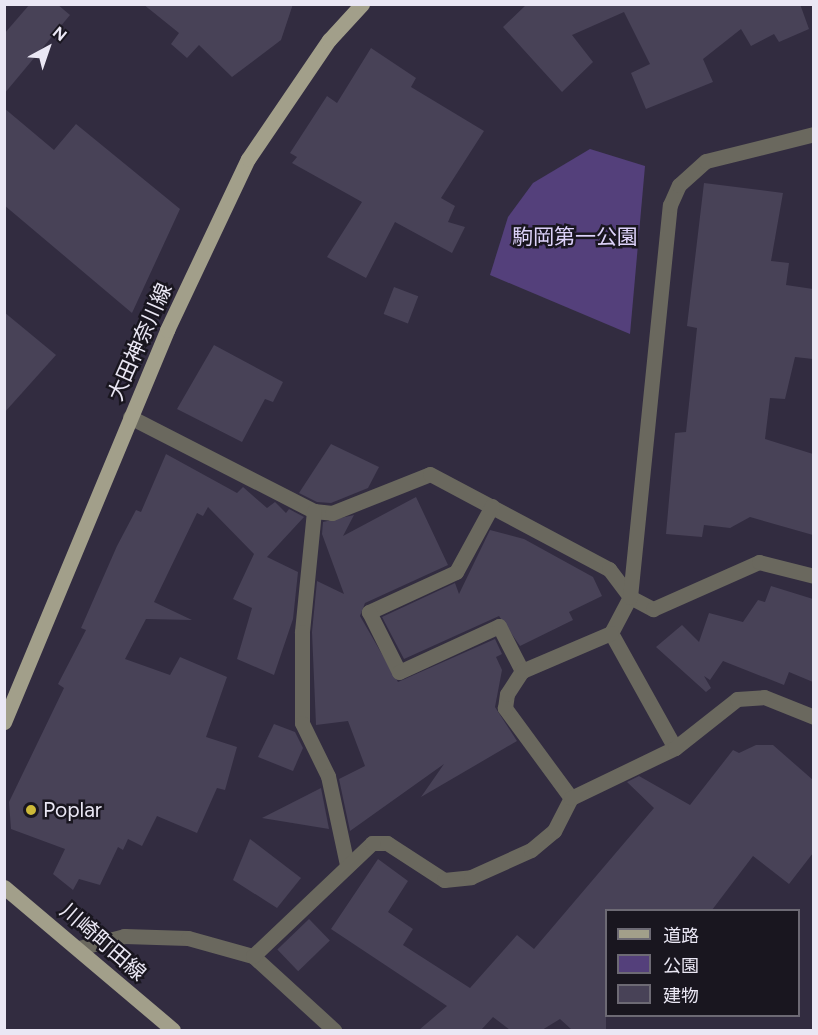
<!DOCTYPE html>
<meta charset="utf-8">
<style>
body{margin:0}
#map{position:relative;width:818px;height:1035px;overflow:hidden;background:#322c40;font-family:Figtree,"Noto Sans JP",sans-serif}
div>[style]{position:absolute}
.green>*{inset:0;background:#54407b}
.building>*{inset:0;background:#484257;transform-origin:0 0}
.minor>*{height:15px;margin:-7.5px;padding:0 7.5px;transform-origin:7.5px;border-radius:7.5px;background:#6a685e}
.major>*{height:15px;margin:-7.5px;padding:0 7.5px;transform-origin:7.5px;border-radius:7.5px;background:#a29f8a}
.dots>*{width:16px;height:16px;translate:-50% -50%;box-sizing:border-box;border:3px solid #19161f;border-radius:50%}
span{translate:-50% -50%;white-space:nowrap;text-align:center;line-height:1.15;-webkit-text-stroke:5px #19161f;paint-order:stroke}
.park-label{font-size:21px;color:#ddd2fa}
.street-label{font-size:21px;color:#eae7f4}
.poi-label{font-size:21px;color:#eae7f4}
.left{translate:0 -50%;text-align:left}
.frame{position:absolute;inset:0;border:6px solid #eae7f4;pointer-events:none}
.legend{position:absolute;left:605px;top:909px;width:195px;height:108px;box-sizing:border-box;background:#19161f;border:2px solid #6d6a74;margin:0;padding:8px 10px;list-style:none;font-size:18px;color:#eae7f4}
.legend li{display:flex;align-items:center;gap:12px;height:30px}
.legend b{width:30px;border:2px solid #6d6a74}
.north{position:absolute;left:18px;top:18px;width:60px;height:60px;-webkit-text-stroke:4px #19161f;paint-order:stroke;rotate:40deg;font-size:16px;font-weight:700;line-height:24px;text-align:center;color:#eae7f4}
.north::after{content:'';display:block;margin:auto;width:21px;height:27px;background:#eae7f4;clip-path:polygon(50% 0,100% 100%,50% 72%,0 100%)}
</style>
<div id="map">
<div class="green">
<div style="clip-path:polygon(590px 149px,645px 166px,630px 334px,490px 275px,508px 217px,533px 183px)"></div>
</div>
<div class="building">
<div style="clip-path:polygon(30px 4px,57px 4px,70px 15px,4px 94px,4px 34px)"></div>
<div style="clip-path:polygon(143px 4px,293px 4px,281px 40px,232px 77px,199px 45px,187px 58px,171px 44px,179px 33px)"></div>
<div style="clip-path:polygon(527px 4px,800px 4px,809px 29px,779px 42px,774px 34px,751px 46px,741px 29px,703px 59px,713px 82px,646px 109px,631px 73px,650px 64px,624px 12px,572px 35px,593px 62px,562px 92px,503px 27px)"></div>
<div style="clip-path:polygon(371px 48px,416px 78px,411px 87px,484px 131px,441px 198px,455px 206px,448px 222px,465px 227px,452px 253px,395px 222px,366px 278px,327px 257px,362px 202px,292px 163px,297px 157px,290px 153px,327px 96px,337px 103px)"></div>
<div style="clip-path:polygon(4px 108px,54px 150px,76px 124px,180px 209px,132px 313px,4px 205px)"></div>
<div style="clip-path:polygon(704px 183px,783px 193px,771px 261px,789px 263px,786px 285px,813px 289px,813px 359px,795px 357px,785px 399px,770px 398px,765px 439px,813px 454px,813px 535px,750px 517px,730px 528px,704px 525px,702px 537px,666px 534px,675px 433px,686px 432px,697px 328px,687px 326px)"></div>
<div style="left:394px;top:287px;width:26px;height:29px;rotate:21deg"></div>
<div style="clip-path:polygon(4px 312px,56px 355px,4px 413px)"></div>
<div style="clip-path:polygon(214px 345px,283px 382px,273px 402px,265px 399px,242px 442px,177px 409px)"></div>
<div style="clip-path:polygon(331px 444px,379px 467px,368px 488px,331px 503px,317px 502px,299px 493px)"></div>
<div style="clip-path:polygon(166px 454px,237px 493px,243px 487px,267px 508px,275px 502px,286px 513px,289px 509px,304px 517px,267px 557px,298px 572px,293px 619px,274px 675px,237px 659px,252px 608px,233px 599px,254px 554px,208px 507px,203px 516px,197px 513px,154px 602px,192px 620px,146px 619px,125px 659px,170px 675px,180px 657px,227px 677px,206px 737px,237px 747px,225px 790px,217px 788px,197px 833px,157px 816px,142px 846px,128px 839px,123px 850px,118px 847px,100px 885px,79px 879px,73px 890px,53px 874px,65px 849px,11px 829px,9px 802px,64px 688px,58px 684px,86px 630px,81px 628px,117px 546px,136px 510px,141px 512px)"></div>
<div style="clip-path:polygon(416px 497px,448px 565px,365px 603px,360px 616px,398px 682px,495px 639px,502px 654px,496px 657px,502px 670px,495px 707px,517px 741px,421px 797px,444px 764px,350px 831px,339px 779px,365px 766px,348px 721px,316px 725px,312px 632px,317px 581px,344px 594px,322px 534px,323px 522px,354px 515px,343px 536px)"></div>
<div style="clip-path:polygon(490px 530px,524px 539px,593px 577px,602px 596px,569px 612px,573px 620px,520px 646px,499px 616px,404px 659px,382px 617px,455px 583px,459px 594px)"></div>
<div style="clip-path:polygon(771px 586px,813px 599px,813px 682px,789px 672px,784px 685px,723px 661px,710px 680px,704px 676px,711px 688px,706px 692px,656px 647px,682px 625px,699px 642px,709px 613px,743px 622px,758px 600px,765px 602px)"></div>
<div style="clip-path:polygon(274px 724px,295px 732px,303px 748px,293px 771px,258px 757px)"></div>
<div style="clip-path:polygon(756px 745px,773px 745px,813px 780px,813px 853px,789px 884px,753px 856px,712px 910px,606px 910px,606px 1030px,572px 1030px,560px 1019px,542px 1030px,510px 1030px,493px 1017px,481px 1030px,419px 1030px,447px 1006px,331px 929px,378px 859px,408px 881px,388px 912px,413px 929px,403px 945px,470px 988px,517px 935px,534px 949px,654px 808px,627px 782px,639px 776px,690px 805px,733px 750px,739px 753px)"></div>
<div style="clip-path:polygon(321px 788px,329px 829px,262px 818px)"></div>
<div style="clip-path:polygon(250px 839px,301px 878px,277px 908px,233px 880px)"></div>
<div style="left:309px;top:919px;width:30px;height:44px;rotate:46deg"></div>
</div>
<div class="minor">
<div style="left:130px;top:417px;width:207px;rotate:27.1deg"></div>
<div style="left:314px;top:511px;width:18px;rotate:6deg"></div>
<div style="left:332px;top:513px;width:105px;rotate:-21.7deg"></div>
<div style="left:430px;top:474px;width:203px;rotate:28deg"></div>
<div style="left:609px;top:569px;width:35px;rotate:53deg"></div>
<div style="left:630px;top:597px;width:26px;rotate:28deg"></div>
<div style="left:653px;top:609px;width:116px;rotate:-23.9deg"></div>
<div style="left:759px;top:562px;width:57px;rotate:14.3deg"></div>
<div style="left:492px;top:506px;width:75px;rotate:118.6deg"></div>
<div style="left:456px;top:572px;width:96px;rotate:155.3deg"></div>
<div style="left:369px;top:612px;width:67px;rotate:63.4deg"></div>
<div style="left:399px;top:672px;width:110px;rotate:-24.7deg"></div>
<div style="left:499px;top:626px;width:51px;rotate:62.9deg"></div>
<div style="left:314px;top:511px;width:122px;rotate:95.7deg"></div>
<div style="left:302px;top:632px;width:91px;rotate:90deg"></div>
<div style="left:302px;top:723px;width:59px;rotate:63.9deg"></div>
<div style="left:328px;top:776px;width:91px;rotate:77.9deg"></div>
<div style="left:675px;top:748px;width:132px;rotate:-119.1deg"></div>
<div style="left:611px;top:633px;width:41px;rotate:-62.2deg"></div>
<div style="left:630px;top:597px;width:394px;rotate:-84.2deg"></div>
<div style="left:670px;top:205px;width:22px;rotate:-66deg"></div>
<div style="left:679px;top:185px;width:36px;rotate:-42deg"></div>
<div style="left:706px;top:161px;width:111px;rotate:-14deg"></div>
<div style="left:571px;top:798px;width:112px;rotate:-126.3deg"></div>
<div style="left:505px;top:708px;width:14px;rotate:-82deg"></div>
<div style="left:507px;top:694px;width:27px;rotate:-57deg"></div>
<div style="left:522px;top:671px;width:97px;rotate:-23.1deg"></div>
<div style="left:79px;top:948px;width:47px;rotate:-14.9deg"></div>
<div style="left:124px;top:936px;width:64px;rotate:1.8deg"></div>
<div style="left:188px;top:938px;width:67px;rotate:15.5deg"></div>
<div style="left:253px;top:956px;width:110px;rotate:42.4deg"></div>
<div style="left:253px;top:956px;width:164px;rotate:-43.5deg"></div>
<div style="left:372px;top:843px;width:15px"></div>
<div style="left:387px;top:843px;width:68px;rotate:33deg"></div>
<div style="left:444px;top:880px;width:27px;rotate:-6deg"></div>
<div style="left:471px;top:877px;width:66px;rotate:-24.2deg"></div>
<div style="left:531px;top:850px;width:30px;rotate:-40deg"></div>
<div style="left:554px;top:831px;width:37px;rotate:-63deg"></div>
<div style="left:571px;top:798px;width:115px;rotate:-25.7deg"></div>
<div style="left:675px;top:748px;width:79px;rotate:-38.3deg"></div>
<div style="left:737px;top:699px;width:27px;rotate:-4deg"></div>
<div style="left:764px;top:697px;width:54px;rotate:21.8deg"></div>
</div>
<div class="major">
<div style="left:4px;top:722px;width:425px;rotate:-67.4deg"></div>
<div style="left:167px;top:330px;width:189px;rotate:-64.7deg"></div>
<div style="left:248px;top:159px;width:144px;rotate:-55.8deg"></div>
<div style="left:329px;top:40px;width:49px;rotate:-47.5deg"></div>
<div style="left:4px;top:887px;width:221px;rotate:40.2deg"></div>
</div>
<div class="dots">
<div style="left:31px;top:810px;background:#cdb938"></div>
</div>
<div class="park-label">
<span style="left:575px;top:237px">駒岡第一公園</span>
</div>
<div class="street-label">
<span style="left:140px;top:342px;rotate:-66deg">大田神奈川線</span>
<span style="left:103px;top:942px;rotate:41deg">川崎町田線</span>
</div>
<div class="poi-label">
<span class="left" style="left:43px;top:810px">Poplar</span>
</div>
<div class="frame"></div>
<ul class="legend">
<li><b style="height:8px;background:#a29f8a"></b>道路</li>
<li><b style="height:16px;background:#54407b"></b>公園</li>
<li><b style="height:16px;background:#484257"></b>建物</li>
</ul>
<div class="north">N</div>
</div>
